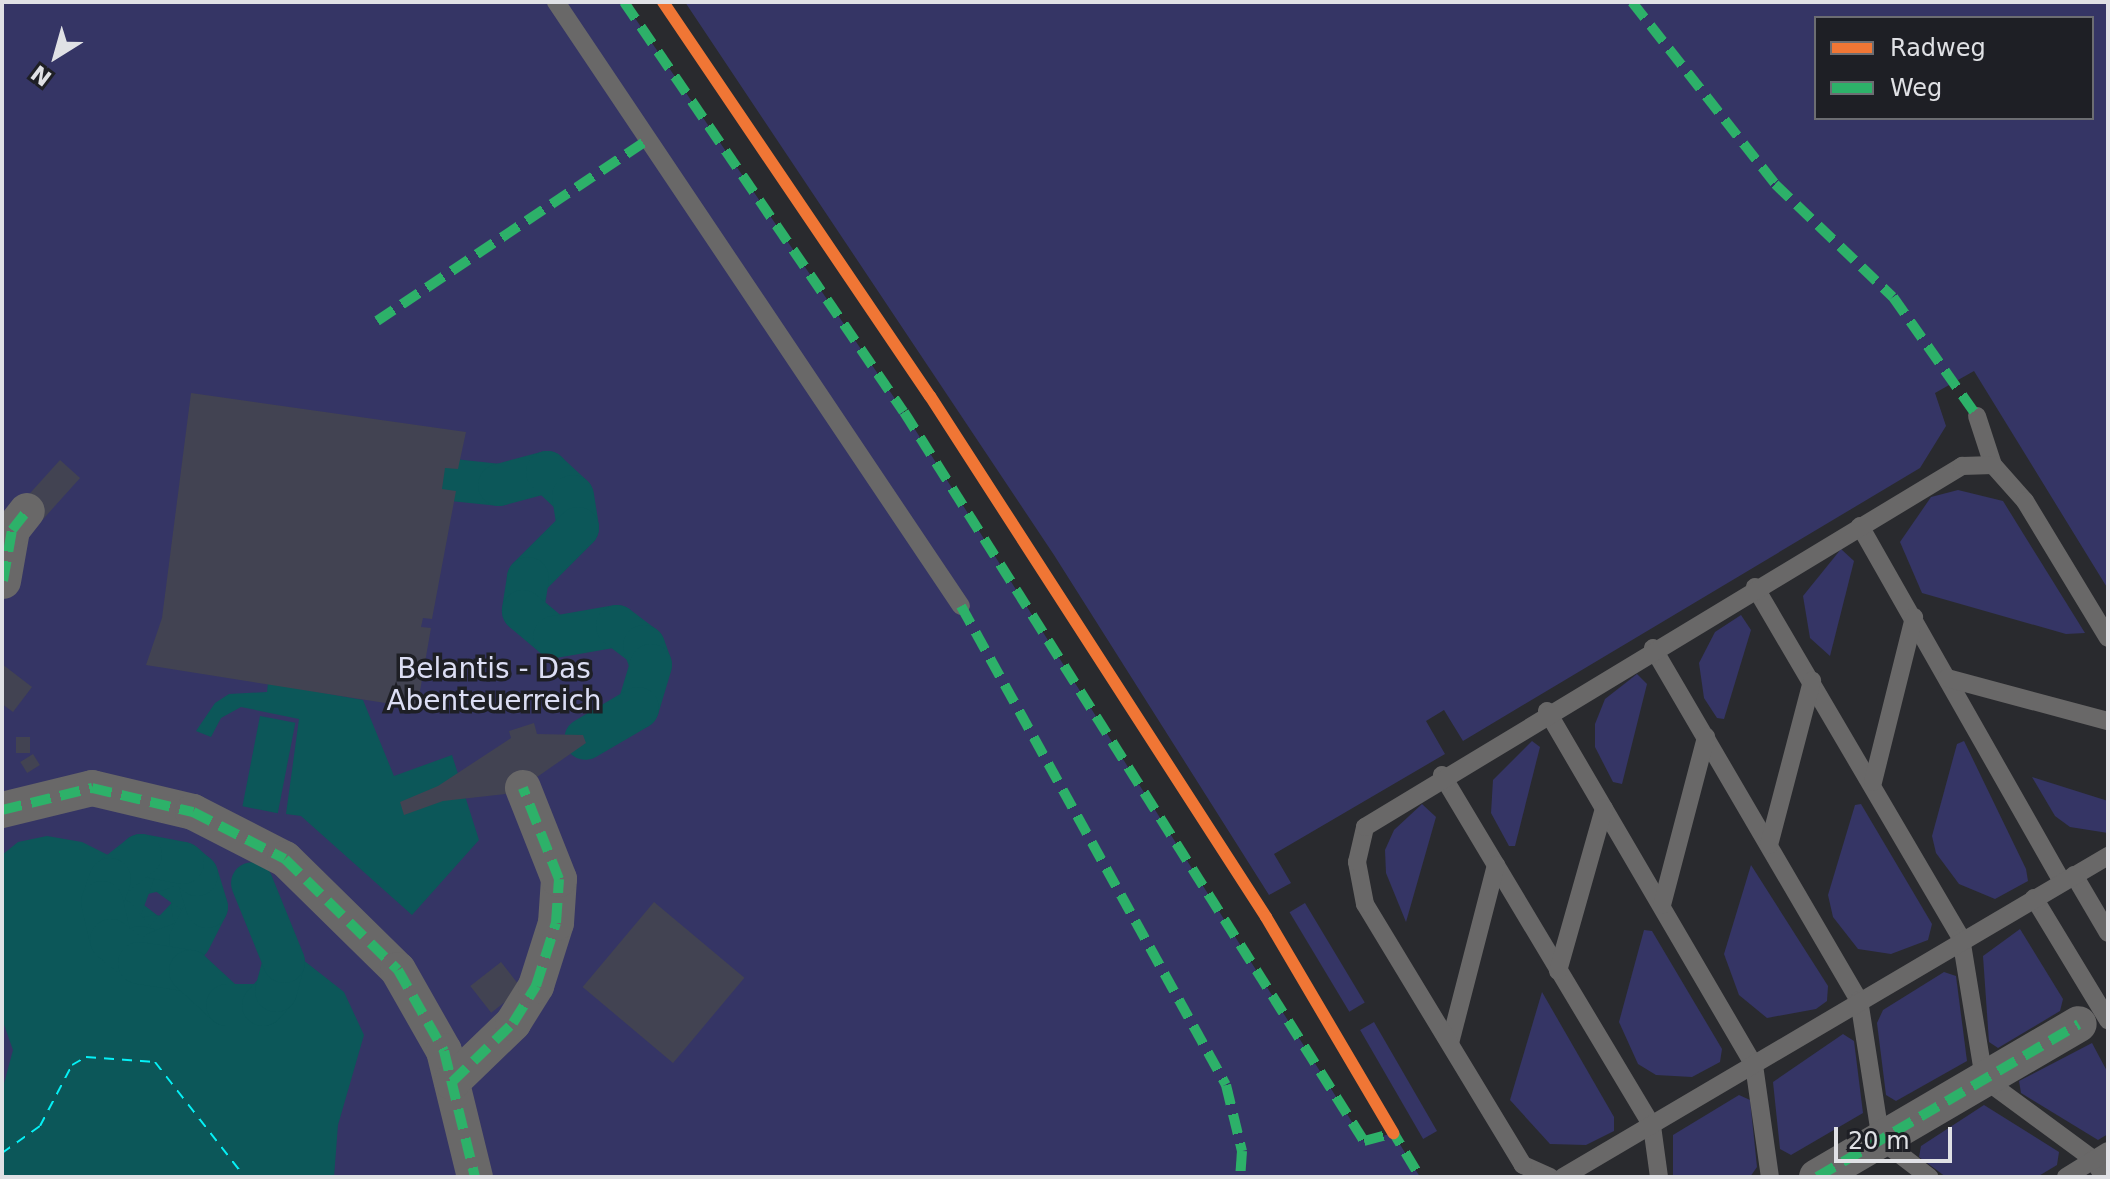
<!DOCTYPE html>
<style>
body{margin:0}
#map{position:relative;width:2110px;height:1179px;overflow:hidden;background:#292a2e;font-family:"DejaVu Sans",sans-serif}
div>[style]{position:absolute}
.green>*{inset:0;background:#353565;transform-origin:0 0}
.water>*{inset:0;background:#0c5759;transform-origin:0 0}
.canal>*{height:42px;margin:-21px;padding:0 21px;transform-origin:21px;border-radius:21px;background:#0c5759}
.ferry>*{height:2px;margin-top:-1px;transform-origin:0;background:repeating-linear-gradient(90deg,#05f1f6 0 10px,transparent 0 18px)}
.building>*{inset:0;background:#424352;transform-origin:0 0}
.lane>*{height:18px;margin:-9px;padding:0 9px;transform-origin:9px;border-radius:9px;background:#696868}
.street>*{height:36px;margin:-18px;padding:0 18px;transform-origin:18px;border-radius:18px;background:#696868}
.quiet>*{height:10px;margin-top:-5px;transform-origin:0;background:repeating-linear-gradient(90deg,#2db169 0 20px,transparent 0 30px)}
.cycleway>*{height:12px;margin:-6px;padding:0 6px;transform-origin:6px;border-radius:6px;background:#f07635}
span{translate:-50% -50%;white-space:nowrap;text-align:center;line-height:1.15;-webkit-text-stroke:7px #1e1f25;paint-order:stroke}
.park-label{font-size:28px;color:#dcdef4}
.frame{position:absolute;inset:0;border:4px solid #e0e1e5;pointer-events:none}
.legend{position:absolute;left:1814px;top:16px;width:280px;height:104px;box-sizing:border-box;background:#1e1f25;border:2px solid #6c6d72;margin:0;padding:10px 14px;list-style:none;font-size:24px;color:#e0e1e5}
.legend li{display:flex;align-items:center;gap:16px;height:40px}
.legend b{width:40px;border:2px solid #6c6d72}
.north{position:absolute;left:16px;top:16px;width:80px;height:80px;-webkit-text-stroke:6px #1e1f25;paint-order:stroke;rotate:217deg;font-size:22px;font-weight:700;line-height:32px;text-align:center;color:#e0e1e5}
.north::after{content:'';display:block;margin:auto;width:28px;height:36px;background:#e0e1e5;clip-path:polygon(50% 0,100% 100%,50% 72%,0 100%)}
.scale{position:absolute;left:1834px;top:1127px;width:118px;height:36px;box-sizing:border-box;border:4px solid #e0e1e5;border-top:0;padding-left:10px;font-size:24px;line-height:28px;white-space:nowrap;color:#e0e1e5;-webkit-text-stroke:6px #1e1f25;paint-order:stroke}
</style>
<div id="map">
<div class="green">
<div style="clip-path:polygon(2px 2px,624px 2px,904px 412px,1364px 1141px,1393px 1133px,1420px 1177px,2px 1177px)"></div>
<div style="clip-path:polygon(evenodd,685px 2px,2108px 2px,2108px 589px,1974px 371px,1935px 393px,1946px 426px,1920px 468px,1463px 741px,1444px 710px,1426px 721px,1445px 754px,1274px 854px,1291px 883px,1269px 895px,1054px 555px,685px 2px,1816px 18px,2092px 18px,2092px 118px,1816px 118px,1816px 18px)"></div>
<div style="clip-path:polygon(1958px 490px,2003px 501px,2085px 633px,2066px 634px,1922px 593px,1900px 542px,1931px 497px)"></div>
<div style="clip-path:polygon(1841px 549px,1854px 561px,1830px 656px,1810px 638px,1803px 596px)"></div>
<div style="clip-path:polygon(1741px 615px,1751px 630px,1724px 719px,1717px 718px,1704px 698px,1699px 663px,1715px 632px)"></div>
<div style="clip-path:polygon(1637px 674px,1647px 684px,1622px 784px,1613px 782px,1595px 747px,1595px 724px,1605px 699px)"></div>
<div style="clip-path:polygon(1532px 741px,1540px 747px,1515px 846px,1509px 846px,1491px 813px,1493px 780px)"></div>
<div style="clip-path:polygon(1964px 741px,2026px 869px,2028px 881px,1995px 899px,1959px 884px,1936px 853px,1932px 836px,1957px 744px)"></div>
<div style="clip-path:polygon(2032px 777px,2108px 801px,2108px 833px,2070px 827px,2055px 816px)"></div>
<div style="clip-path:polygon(1422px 804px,1436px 817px,1406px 922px,1386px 873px,1385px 850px,1394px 830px)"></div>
<div style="clip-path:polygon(1861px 804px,1932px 924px,1928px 940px,1891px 954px,1858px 949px,1833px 917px,1828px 895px,1855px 805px)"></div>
<div style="clip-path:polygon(1751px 865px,1828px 986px,1827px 1001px,1816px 1009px,1767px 1018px,1739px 995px,1724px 954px)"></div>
<div style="left:1305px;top:903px;width:116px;height:18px;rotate:59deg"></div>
<div style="clip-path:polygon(2020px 929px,2063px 999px,2060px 1011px,1998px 1048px,1989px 1042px,1983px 956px)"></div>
<div style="clip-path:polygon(1644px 930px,1652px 931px,1722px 1049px,1720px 1062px,1692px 1077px,1656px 1075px,1638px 1064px,1619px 1022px)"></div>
<div style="clip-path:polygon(1944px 972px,1956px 976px,1967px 1061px,1896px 1101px,1886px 1095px,1877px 1023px,1883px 1010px)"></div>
<div style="clip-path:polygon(1542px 992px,1614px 1117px,1614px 1131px,1586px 1145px,1550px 1144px,1510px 1100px)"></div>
<div style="left:1374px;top:1022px;width:126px;height:16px;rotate:60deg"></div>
<div style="clip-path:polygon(1843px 1034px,1854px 1041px,1863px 1113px,1791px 1155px,1780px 1149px,1773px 1082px)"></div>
<div style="clip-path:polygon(2092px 1043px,2108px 1073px,2108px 1134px,2098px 1140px,2021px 1093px,2019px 1081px)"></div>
<div style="clip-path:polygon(1739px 1095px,1750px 1100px,1757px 1167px,1750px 1177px,1673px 1177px,1673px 1135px)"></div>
<div style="clip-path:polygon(1984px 1105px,2059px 1152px,2057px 1165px,2037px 1177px,1946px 1177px,1919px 1157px,1921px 1146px)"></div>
</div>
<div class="water">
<div style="clip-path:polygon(268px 683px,363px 700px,394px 776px,452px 755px,479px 840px,412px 915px,301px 816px,286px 814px,299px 719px,241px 707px,221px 718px,211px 737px,196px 731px,215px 703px,229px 694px,267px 692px)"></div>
<div style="left:260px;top:716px;width:36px;height:92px;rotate:11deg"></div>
<div style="clip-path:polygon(47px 836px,82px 842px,116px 859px,97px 888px,95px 924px,127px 964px,181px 978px,235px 1018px,266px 1012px,279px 1001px,293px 952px,344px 992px,364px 1035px,338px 1125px,334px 1177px,2px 1177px,2px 1091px,13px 1050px,2px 1019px,2px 855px,18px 842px)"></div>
</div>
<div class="canal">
<div style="left:443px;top:479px;width:56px;rotate:6.1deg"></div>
<div style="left:499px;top:485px;width:50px;rotate:-15.2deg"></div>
<div style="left:547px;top:472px;width:35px;rotate:43deg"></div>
<div style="left:573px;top:496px;width:32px;rotate:81deg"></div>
<div style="left:578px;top:528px;width:71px;rotate:135deg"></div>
<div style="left:528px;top:578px;width:33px;rotate:99deg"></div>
<div style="left:523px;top:611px;width:40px;rotate:40deg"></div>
<div style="left:554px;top:637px;width:64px;rotate:-9.9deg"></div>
<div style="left:617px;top:626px;width:34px;rotate:37deg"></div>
<div style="left:644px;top:646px;width:20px;rotate:70deg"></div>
<div style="left:651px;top:665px;width:45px;rotate:106.8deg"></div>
<div style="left:638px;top:708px;width:61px;rotate:149.7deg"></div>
<div style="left:133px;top:923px;width:23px;rotate:38deg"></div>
<div style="left:151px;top:937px;width:18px;rotate:-3deg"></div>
<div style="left:169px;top:936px;width:35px;rotate:-46deg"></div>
<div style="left:193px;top:911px;width:20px;rotate:-96deg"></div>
<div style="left:191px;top:891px;width:37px;rotate:-144deg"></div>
<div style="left:161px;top:869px;width:29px;rotate:166deg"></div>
<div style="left:133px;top:876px;width:46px;rotate:110.4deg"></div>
<div style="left:117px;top:919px;width:36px;rotate:51deg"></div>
<div style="left:140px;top:947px;width:19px;rotate:16deg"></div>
<div style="left:158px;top:952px;width:34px;rotate:-21deg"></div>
<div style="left:190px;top:940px;width:37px;rotate:-63deg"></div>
<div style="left:207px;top:907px;width:34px;rotate:-107deg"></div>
<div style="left:197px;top:875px;width:18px;rotate:-139deg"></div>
<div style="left:183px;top:863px;width:43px;rotate:-169.2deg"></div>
<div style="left:141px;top:855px;width:39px;rotate:142deg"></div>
<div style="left:110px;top:879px;width:24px;rotate:109deg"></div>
<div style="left:102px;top:902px;width:39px;rotate:77deg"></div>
<div style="left:111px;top:940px;width:36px;rotate:39deg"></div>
<div style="left:139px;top:963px;width:52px;rotate:8.9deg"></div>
<div style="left:190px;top:971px;width:50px;rotate:42.6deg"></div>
<div style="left:227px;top:1005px;width:36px"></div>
<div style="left:263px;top:1005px;width:19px;rotate:-47deg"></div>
<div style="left:276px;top:991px;width:30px;rotate:-75deg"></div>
<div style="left:284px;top:962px;width:85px;rotate:-112.1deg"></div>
</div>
<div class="ferry">
<div style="left:2px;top:1153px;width:47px;rotate:-35.4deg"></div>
<div style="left:40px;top:1126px;width:69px;rotate:-62.3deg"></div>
<div style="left:72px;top:1065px;width:16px;rotate:-30deg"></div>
<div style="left:86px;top:1057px;width:69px;rotate:4.1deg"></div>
<div style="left:155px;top:1062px;width:146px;rotate:52deg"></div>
</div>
<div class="building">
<div style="clip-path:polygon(191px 393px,466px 432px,458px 469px,445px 468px,442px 489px,456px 491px,432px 619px,423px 618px,421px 627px,431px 628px,417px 708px,146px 665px,162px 618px)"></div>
<div style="left:60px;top:460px;width:27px;height:59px;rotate:42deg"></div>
<div style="clip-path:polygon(2px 664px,32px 687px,13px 712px,2px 704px)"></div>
<div style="clip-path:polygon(534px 723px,537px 734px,583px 735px,586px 743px,514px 793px,443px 801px,404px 815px,400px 802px,438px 786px,511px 738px,509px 731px)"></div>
<div style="left:16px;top:737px;width:14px;height:16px"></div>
<div style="left:33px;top:754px;width:13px;height:15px;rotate:58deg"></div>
<div style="left:654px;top:902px;width:118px;height:111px;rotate:40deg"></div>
<div style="left:501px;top:962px;width:34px;height:39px;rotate:52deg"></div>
</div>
<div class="lane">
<div style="left:556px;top:2px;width:727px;rotate:56.16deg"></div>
<div style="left:1977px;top:416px;width:52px;rotate:71.9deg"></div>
<div style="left:1993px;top:465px;width:48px;rotate:48.4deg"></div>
<div style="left:2025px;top:501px;width:160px;rotate:58.8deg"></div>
<div style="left:1860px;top:526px;width:409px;rotate:60.4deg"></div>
<div style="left:1755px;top:587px;width:407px;rotate:59.6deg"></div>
<div style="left:1961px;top:938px;width:143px;rotate:80.7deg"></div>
<div style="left:1984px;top:1079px;width:135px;rotate:36.3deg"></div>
<div style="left:2093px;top:1159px;width:21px;rotate:59deg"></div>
<div style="left:1653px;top:648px;width:408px;rotate:59.7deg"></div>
<div style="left:1859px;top:1000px;width:142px;rotate:81.1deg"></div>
<div style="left:1881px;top:1140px;width:61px;rotate:37.6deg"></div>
<div style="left:1947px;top:678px;width:167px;rotate:15deg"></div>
<div style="left:1547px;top:711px;width:410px;rotate:59.7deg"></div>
<div style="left:1754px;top:1065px;width:113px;rotate:81.9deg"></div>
<div style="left:1442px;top:775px;width:409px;rotate:59.1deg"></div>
<div style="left:1652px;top:1126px;width:51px;rotate:82.2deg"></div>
<div style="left:1873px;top:782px;width:170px;rotate:-76deg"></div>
<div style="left:1769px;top:845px;width:170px;rotate:-75.3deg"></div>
<div style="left:2074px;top:875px;width:67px;rotate:59.6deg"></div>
<div style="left:2034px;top:898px;width:143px;rotate:58.8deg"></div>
<div style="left:1662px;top:905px;width:174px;rotate:-75.3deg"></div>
<div style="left:1558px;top:971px;width:169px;rotate:-74.2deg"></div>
<div style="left:1450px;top:1043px;width:184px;rotate:-75.5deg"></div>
<div style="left:1550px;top:1177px;width:30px;rotate:-156deg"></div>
<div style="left:1523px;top:1165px;width:305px;rotate:-121.2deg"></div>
<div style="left:1365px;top:904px;width:43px;rotate:-100.8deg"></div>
<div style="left:1357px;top:862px;width:36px;rotate:-77deg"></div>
<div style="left:1365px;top:827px;width:698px;rotate:-31.16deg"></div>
<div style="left:1962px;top:466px;width:31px;rotate:-2deg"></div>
<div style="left:1563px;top:1177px;width:633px;rotate:-30.5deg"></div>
<div style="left:2066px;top:1177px;width:49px;rotate:-31.8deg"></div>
</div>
<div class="street">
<div style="left:3px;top:581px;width:52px;rotate:-80deg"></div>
<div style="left:12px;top:530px;width:24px;rotate:-52deg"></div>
<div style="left:2px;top:810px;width:93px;rotate:-13.7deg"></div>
<div style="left:92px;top:788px;width:104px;rotate:13.4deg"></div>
<div style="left:193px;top:812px;width:103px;rotate:27.1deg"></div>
<div style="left:285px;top:859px;width:158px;rotate:44.5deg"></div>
<div style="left:398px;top:970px;width:93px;rotate:60.4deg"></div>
<div style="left:444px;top:1051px;width:130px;rotate:76.2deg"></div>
<div style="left:452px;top:1082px;width:85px;rotate:-44deg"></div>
<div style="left:513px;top:1023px;width:44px;rotate:-58.1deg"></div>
<div style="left:536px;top:986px;width:66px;rotate:-72.4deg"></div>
<div style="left:556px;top:923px;width:44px;rotate:-86.1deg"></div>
<div style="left:559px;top:879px;width:98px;rotate:-111.6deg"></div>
<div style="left:1817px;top:1177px;width:303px;rotate:-30.3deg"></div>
</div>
<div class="quiet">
<div style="left:624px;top:2px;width:496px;rotate:55.7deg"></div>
<div style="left:904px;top:412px;width:862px;rotate:57.75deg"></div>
<div style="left:1364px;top:1141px;width:30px;rotate:-15deg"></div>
<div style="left:1632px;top:2px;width:231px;rotate:51.8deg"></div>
<div style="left:1775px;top:184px;width:163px;rotate:43.8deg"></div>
<div style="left:1893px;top:297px;width:146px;rotate:54.8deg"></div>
<div style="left:377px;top:321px;width:327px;rotate:-33.8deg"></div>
<div style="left:3px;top:581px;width:52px;rotate:-80deg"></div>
<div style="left:12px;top:530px;width:24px;rotate:-52deg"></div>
<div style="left:961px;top:606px;width:547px;rotate:61.05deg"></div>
<div style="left:1226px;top:1085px;width:68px;rotate:76.4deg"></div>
<div style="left:1242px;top:1151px;width:26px;rotate:94deg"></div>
<div style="left:2px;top:810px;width:93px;rotate:-13.7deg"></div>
<div style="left:92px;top:788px;width:104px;rotate:13.4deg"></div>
<div style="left:193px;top:812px;width:103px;rotate:27.1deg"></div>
<div style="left:285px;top:859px;width:158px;rotate:44.5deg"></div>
<div style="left:398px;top:970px;width:93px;rotate:60.4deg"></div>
<div style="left:444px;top:1051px;width:130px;rotate:76.2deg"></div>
<div style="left:452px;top:1082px;width:85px;rotate:-44deg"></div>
<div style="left:513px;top:1023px;width:44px;rotate:-58.1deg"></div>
<div style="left:536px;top:986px;width:66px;rotate:-72.4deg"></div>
<div style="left:556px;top:923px;width:44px;rotate:-86.1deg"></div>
<div style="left:559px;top:879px;width:98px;rotate:-111.6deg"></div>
<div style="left:1390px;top:1127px;width:58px;rotate:59deg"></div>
<div style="left:1817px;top:1177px;width:303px;rotate:-30.3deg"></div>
</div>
<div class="cycleway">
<div style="left:663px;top:2px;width:476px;rotate:55.9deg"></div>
<div style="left:930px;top:396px;width:620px;rotate:57.18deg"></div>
<div style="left:1266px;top:917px;width:251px;rotate:59.5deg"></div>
</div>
<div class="park-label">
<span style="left:494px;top:685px">Belantis - Das<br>Abenteuerreich</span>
</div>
<div class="frame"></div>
<ul class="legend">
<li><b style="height:10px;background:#f07635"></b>Radweg</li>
<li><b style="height:10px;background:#2db169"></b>Weg</li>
</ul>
<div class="north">N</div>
<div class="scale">20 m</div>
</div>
